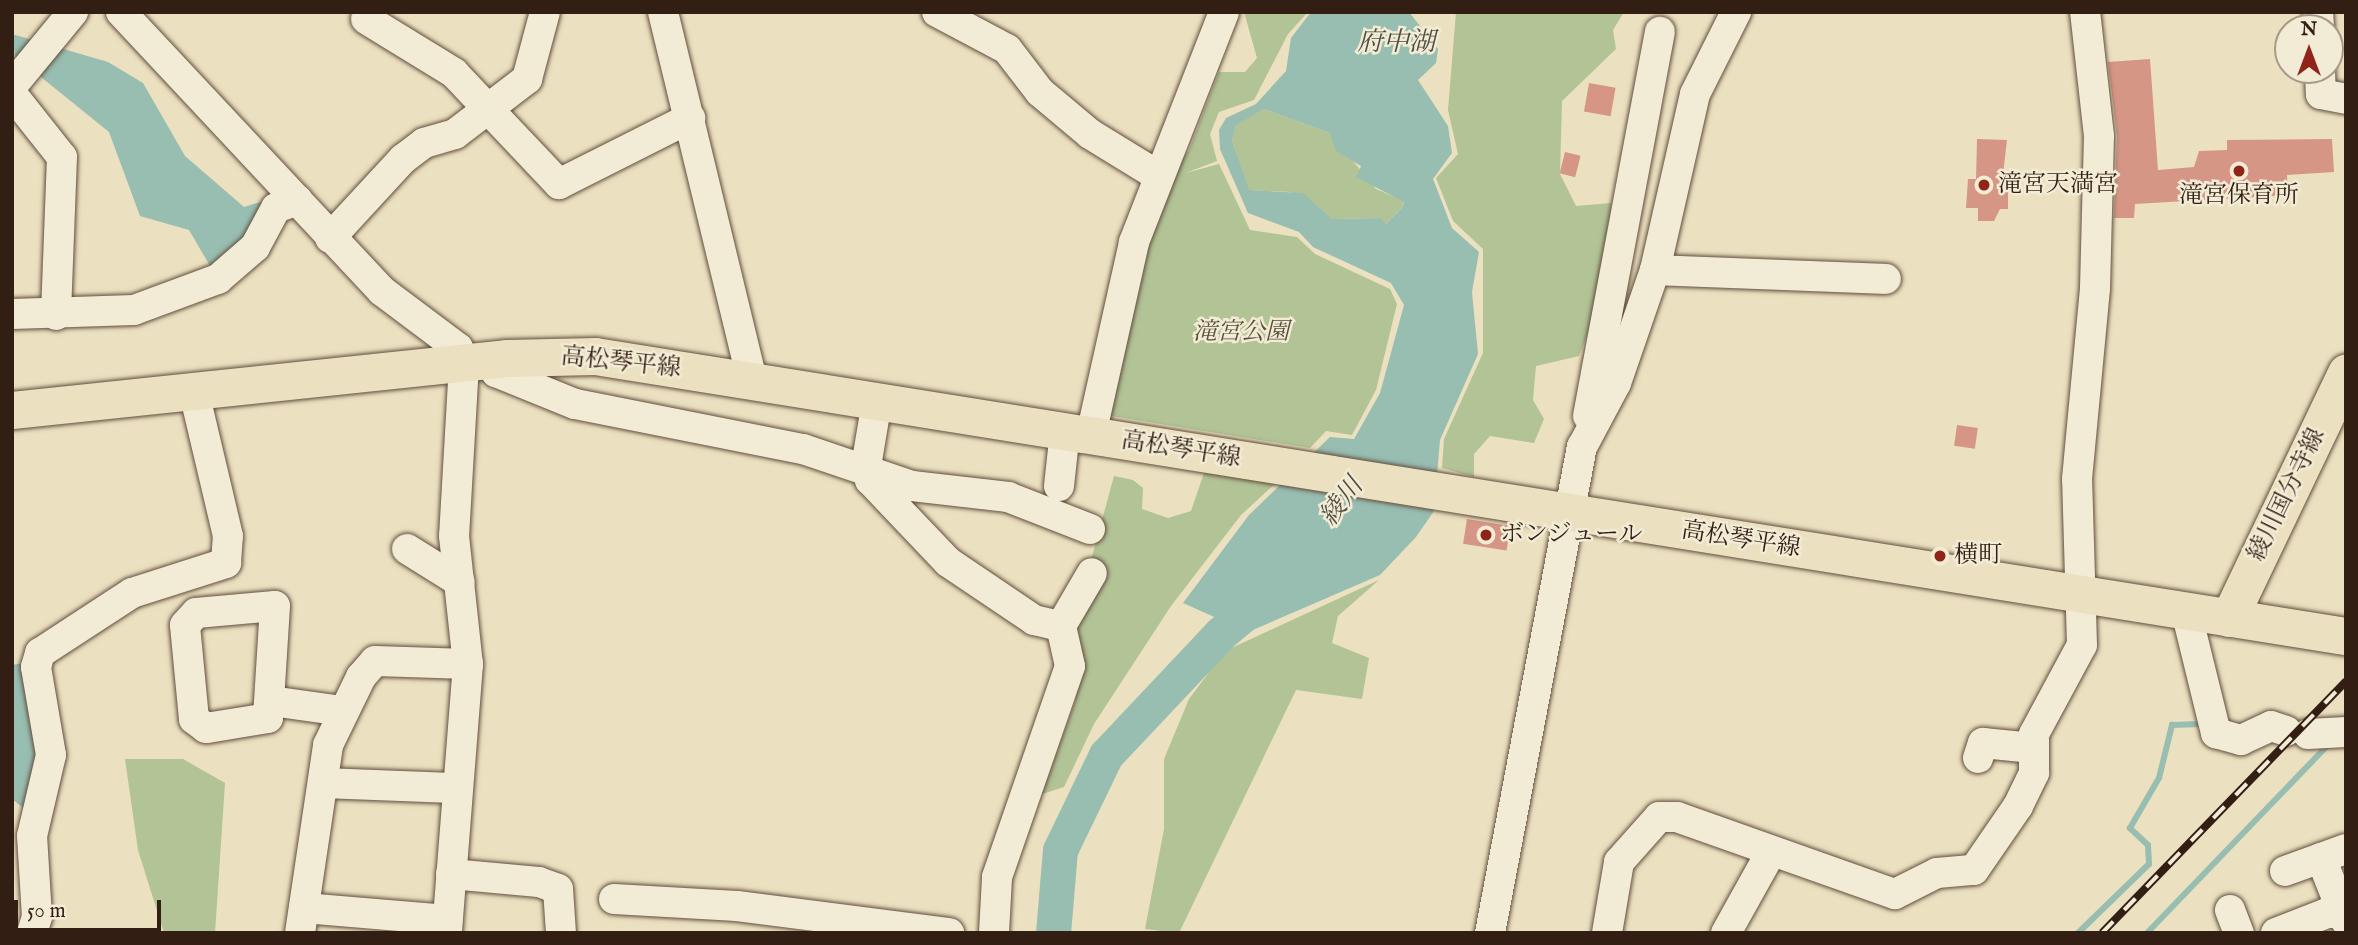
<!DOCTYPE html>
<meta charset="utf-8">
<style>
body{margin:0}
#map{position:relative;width:2358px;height:945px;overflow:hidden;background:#ebe0bf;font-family:"IM FELL English","Noto Serif JP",serif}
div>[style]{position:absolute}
.green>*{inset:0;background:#b2c396}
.water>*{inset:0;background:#98bdb1}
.stream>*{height:6px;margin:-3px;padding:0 3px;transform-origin:3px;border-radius:3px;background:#98bdb1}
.river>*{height:35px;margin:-17.5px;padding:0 17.5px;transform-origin:17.5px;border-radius:17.5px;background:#98bdb1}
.building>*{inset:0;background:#d69686;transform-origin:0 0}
.roads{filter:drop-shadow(0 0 2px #614e3e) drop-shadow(0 0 2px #614e3e)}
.minor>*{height:30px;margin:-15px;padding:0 15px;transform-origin:15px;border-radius:15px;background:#f2ebd5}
.major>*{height:37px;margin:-18.5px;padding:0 18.5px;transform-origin:18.5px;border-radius:18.5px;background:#ebe0bf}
.rail>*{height:8px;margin-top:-4px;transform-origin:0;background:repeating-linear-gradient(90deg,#f2ebd5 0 16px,#331e13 0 32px);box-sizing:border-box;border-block:2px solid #331e13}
.dots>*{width:19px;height:19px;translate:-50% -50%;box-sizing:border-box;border:4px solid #f2ebd5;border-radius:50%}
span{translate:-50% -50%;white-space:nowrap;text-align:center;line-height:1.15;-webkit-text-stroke:5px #f2ebd5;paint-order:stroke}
.poi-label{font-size:24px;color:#331e13}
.left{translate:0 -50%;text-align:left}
.park-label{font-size:24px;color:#59503a;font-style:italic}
.street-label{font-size:24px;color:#331e13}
.water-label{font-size:26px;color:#514e42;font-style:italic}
.frame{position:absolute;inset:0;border:14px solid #331e13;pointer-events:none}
.north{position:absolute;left:2274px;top:14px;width:70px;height:70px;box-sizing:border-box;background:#f2ebd5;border:2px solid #a69987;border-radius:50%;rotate:0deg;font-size:19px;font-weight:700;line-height:28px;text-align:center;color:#331e13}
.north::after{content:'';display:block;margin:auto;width:24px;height:32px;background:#8f2418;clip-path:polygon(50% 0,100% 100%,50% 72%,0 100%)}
.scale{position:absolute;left:14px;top:900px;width:147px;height:32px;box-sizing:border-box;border:4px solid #331e13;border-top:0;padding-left:9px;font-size:21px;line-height:24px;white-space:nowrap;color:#331e13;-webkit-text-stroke:5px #f2ebd5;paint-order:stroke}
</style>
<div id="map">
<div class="green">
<div style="clip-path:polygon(1244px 12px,1308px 12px,1288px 34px,1254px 100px,1219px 112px,1210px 134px,1217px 161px,1167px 180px,1189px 150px,1219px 72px,1245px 72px,1257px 58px)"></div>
<div style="clip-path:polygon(1456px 12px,1624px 12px,1613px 30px,1616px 49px,1562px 101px,1560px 174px,1576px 206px,1611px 203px,1608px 282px,1579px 356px,1536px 366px,1533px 400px,1544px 419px,1534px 443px,1490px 436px,1474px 454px,1474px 477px,1442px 468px,1444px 439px,1483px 353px,1483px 249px,1453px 221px,1436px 178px,1458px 154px,1448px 110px)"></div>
<div style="clip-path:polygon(1264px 109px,1330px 133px,1376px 189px,1404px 201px,1402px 208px,1386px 224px,1380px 218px,1332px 219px,1290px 192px,1248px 190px,1232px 141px,1236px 124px)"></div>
<div style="clip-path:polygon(1219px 164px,1250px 230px,1297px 237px,1315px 254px,1390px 289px,1397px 304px,1376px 390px,1352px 435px,1326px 431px,1310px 448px,1105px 415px,1122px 328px,1164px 186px,1178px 175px)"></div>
<div style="clip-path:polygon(1205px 470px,1277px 482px,1241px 515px,1171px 606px,1094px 724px,1064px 787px,1042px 794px,1075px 702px,1079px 663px,1072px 630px,1114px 476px,1133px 480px,1143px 488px,1142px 509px,1168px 518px,1191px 511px)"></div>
<div style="clip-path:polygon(1379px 580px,1338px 616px,1332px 643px,1369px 658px,1362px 699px,1296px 690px,1179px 933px,1145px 929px,1164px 829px,1164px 759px,1189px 699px,1225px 651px)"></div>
<div style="clip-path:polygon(125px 759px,183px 759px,225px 783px,215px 933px,164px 933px,138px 850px)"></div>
</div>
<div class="water">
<div style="clip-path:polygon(evenodd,1311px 12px,1409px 12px,1438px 49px,1436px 63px,1418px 80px,1448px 126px,1452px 153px,1433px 179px,1452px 228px,1479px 252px,1472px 292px,1478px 354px,1440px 440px,1434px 511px,1416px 537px,1380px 575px,1248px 632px,1183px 603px,1249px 515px,1330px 437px,1354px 439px,1380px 393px,1404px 305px,1391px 283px,1313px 247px,1299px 232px,1248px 213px,1220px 149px,1219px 130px,1226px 118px,1256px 104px,1286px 71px,1291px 38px,1311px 12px,1264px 109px,1330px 133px,1336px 151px,1361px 166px,1356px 177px,1404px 202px,1402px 208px,1386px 224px,1381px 218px,1332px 219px,1303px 193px,1249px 190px,1232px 141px,1236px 125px,1264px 109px)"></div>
<div style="clip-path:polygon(12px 34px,108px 62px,143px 83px,185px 156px,244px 207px,267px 200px,253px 228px,213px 271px,189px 230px,140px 216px,109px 132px,15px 56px)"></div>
<div style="clip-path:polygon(29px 662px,41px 752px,28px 812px,12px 799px,12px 665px)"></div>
</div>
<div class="stream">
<div style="left:2078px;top:933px;width:99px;rotate:-44.2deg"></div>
<div style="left:2149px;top:864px;width:19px;rotate:-93deg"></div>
<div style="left:2148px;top:845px;width:25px;rotate:-137deg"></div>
<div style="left:2130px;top:828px;width:58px;rotate:-59.9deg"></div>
<div style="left:2159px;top:778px;width:55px;rotate:-76.2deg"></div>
<div style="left:2172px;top:725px;width:29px;rotate:-2deg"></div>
<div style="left:2147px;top:933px;width:264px;rotate:-46.1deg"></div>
</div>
<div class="river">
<div style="left:1053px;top:933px;width:83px;rotate:-85.2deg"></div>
<div style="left:1060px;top:850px;width:106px;rotate:-64.2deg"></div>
<div style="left:1106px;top:755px;width:166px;rotate:-46.7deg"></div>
<div style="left:1220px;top:634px;width:61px;rotate:-39.7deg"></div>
</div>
<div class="building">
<div style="clip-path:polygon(2150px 59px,2158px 170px,2194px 167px,2199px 151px,2227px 150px,2227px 140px,2332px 139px,2334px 172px,2287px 175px,2288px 195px,2135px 204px,2134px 218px,2114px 218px,2117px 136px,2108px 62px)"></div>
<div style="left:1589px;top:83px;width:27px;height:29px;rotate:10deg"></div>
<div style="clip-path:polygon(1977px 139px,2007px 140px,2001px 192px,2008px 192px,2008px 209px,2000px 209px,1994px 221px,1978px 221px,1978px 208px,1966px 208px,1968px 179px,1976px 179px)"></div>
<div style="left:1565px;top:152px;width:16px;height:22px;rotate:14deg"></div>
<div style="left:1957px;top:425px;width:21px;height:21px;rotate:8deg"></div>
<div style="left:1467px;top:519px;width:44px;height:25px;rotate:9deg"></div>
</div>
<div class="roads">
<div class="minor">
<div style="left:121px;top:12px;width:382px;rotate:46.9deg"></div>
<div style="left:382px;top:291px;width:95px;rotate:36.9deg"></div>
<div style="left:458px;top:348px;width:17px;rotate:69deg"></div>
<div style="left:464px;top:364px;width:172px;rotate:93.3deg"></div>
<div style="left:454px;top:536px;width:129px;rotate:83.8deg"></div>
<div style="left:468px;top:664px;width:270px;rotate:94.5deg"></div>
<div style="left:663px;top:12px;width:379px;rotate:76.4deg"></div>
<div style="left:937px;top:12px;width:79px;rotate:27.9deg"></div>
<div style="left:1007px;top:49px;width:54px;rotate:52.5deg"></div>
<div style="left:1040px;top:92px;width:65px;rotate:40deg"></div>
<div style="left:1090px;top:134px;width:79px;rotate:31.5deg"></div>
<div style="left:2318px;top:12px;width:16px;rotate:86deg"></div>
<div style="left:366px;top:19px;width:103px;rotate:31.5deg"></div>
<div style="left:454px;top:73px;width:153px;rotate:46.6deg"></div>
<div style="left:559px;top:184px;width:147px;rotate:-26.7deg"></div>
<div style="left:2320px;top:70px;width:24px;rotate:88deg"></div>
<div style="left:2321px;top:94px;width:25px;rotate:11deg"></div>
<div style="left:12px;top:86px;width:96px;rotate:-50.5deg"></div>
<div style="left:12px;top:94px;width:80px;rotate:51.6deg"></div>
<div style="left:62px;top:157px;width:158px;rotate:92.2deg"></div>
<div style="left:330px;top:238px;width:108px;rotate:-47.3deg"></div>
<div style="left:403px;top:159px;width:26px;rotate:-37deg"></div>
<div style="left:424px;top:143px;width:32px;rotate:-16deg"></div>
<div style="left:455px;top:134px;width:91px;rotate:-37.4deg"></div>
<div style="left:527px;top:79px;width:69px;rotate:-75deg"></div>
<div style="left:1655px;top:270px;width:231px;rotate:2.2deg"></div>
<div style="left:12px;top:314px;width:122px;rotate:-1.9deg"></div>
<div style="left:134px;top:310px;width:90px;rotate:-20.3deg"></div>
<div style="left:218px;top:279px;width:49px;rotate:-40.9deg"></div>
<div style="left:255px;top:247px;width:44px;rotate:-61.7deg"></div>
<div style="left:276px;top:208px;width:23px;rotate:-20deg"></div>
<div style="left:488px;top:361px;width:14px;rotate:54deg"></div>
<div style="left:496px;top:372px;width:85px;rotate:22.1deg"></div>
<div style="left:575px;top:404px;width:232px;rotate:11.2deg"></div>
<div style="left:803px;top:449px;width:115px;rotate:18.7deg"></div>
<div style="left:912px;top:486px;width:97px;rotate:6.5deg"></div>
<div style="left:1008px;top:497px;width:88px;rotate:21.3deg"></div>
<div style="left:877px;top:401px;width:67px;rotate:99.5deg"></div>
<div style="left:866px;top:467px;width:14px;rotate:73deg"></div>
<div style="left:870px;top:480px;width:113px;rotate:46.4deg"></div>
<div style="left:948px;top:562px;width:104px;rotate:34deg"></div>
<div style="left:1034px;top:620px;width:28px;rotate:13deg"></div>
<div style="left:1061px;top:626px;width:61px;rotate:-59.7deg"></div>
<div style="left:1588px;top:416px;width:391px;rotate:-79.4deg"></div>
<div style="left:1091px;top:435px;width:198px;rotate:-77.4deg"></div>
<div style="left:1134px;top:242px;width:247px;rotate:-68.6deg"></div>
<div style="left:1059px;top:486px;width:55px;rotate:-83.8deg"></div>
<div style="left:407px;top:549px;width:62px;rotate:31.9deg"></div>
<div style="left:275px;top:606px;width:112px;rotate:93.6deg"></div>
<div style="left:268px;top:718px;width:63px;rotate:170.8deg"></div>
<div style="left:206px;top:728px;width:15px;rotate:-143deg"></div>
<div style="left:194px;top:719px;width:94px;rotate:-95.5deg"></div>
<div style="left:185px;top:625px;width:16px;rotate:-47deg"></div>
<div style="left:196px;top:613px;width:79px;rotate:-5.1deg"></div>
<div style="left:2186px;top:611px;width:126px;rotate:76.2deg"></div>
<div style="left:2216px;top:733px;width:26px;rotate:16deg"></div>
<div style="left:2241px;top:740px;width:33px;rotate:-25deg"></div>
<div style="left:2271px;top:726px;width:16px;rotate:18deg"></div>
<div style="left:271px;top:701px;width:72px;rotate:8deg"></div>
<div style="left:2308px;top:734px;width:38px;rotate:-3deg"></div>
<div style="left:1978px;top:758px;width:16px;rotate:-72deg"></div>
<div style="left:1983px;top:743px;width:50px;rotate:5.7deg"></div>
<div style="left:325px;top:783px;width:132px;rotate:2.2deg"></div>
<div style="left:2321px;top:858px;width:68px;rotate:68.4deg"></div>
<div style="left:2285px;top:871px;width:65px;rotate:-19.8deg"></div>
<div style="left:451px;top:874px;width:88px;rotate:5.2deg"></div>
<div style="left:539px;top:882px;width:20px;rotate:20deg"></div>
<div style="left:558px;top:889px;width:44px;rotate:86.1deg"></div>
<div style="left:614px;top:899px;width:123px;rotate:3.3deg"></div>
<div style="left:737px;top:906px;width:214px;rotate:7.3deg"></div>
<div style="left:304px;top:908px;width:144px;rotate:4.8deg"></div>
<div style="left:2230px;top:910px;width:25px;rotate:69deg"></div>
<div style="left:32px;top:933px;width:17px;rotate:-73deg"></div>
<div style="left:37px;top:917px;width:81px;rotate:-93.5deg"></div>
<div style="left:32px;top:836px;width:83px;rotate:-76.8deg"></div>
<div style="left:51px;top:755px;width:89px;rotate:-99.7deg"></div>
<div style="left:36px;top:667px;width:15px;rotate:-74deg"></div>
<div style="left:40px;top:653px;width:110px;rotate:-33.1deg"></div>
<div style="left:132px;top:593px;width:99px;rotate:-17.7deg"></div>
<div style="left:226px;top:563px;width:27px;rotate:-86deg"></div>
<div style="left:228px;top:536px;width:148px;rotate:-103.3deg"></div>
<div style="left:300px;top:933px;width:190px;rotate:-81.5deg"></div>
<div style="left:328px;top:745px;width:76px;rotate:-64.1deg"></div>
<div style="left:361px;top:677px;width:21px;rotate:-49deg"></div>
<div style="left:375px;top:661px;width:93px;rotate:1.8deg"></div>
<div style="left:994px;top:933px;width:56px;rotate:-86.9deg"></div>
<div style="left:997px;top:877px;width:223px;rotate:-70.9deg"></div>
<div style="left:1070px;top:666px;width:41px;rotate:-102.7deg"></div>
<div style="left:1490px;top:933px;width:495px;rotate:-79.3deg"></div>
<div style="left:1582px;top:447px;width:72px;rotate:-62deg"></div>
<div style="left:1616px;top:383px;width:120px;rotate:-71deg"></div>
<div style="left:1655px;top:270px;width:180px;rotate:-77.2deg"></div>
<div style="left:1695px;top:94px;width:92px;rotate:-63.4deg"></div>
<div style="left:1607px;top:933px;width:72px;rotate:-80.4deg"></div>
<div style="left:1619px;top:862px;width:60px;rotate:-48.4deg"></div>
<div style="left:1659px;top:817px;width:18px"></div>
<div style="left:1677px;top:817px;width:231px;rotate:19.5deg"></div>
<div style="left:1895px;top:894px;width:47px;rotate:-26.6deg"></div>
<div style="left:1937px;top:873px;width:37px;rotate:-5deg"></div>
<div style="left:1974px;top:870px;width:78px;rotate:-55.5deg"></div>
<div style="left:2018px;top:806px;width:37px;rotate:-64deg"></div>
<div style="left:2034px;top:773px;width:39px;rotate:-90deg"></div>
<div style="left:2034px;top:734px;width:101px;rotate:-61.7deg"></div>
<div style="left:2082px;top:645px;width:166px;rotate:-91.7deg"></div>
<div style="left:2077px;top:479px;width:192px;rotate:-84.6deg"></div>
<div style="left:2095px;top:288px;width:152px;rotate:-88.5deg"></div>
<div style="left:2099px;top:136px;width:125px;rotate:-96.4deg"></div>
<div style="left:1726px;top:933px;width:90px;rotate:-60.9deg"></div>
<div style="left:2276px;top:933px;width:55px;rotate:-21.4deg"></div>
<div style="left:2327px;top:913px;width:19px"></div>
</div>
<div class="major">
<div style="left:12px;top:410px;width:498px;rotate:-6deg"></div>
<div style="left:507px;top:358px;width:88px;rotate:-1.3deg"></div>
<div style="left:595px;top:356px;width:1773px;rotate:9.09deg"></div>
<div style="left:2229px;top:618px;width:272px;rotate:-64.5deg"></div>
</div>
</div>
<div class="rail">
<div style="left:2102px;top:933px;width:351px;rotate:-45.9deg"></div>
</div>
<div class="dots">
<div style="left:2239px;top:171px;background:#8f2418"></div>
<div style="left:1984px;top:185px;background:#8f2418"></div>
<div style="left:1486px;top:535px;background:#8f2418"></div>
<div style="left:1940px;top:556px;background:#8f2418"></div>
</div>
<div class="poi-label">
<span class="left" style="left:1998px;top:185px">滝宮天満宮</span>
<span style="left:2239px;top:196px">滝宮保育所</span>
<span class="left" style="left:1500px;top:535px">ボンジュール</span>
<span class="left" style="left:1954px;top:556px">横町</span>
</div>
<div class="park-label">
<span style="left:1241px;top:333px">滝宮公園</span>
</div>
<div class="street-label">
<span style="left:621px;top:363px;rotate:6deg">高松琴平線</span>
<span style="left:1181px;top:450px;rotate:9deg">高松琴平線</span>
<span style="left:2287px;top:495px;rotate:-64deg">綾川国分寺線</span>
<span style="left:1741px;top:540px;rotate:9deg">高松琴平線</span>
</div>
<div class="water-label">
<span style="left:1396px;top:43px">府中湖</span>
<span style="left:1342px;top:502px;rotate:-53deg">綾川</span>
</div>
<div class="frame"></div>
<div class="north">N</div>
<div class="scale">50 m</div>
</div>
